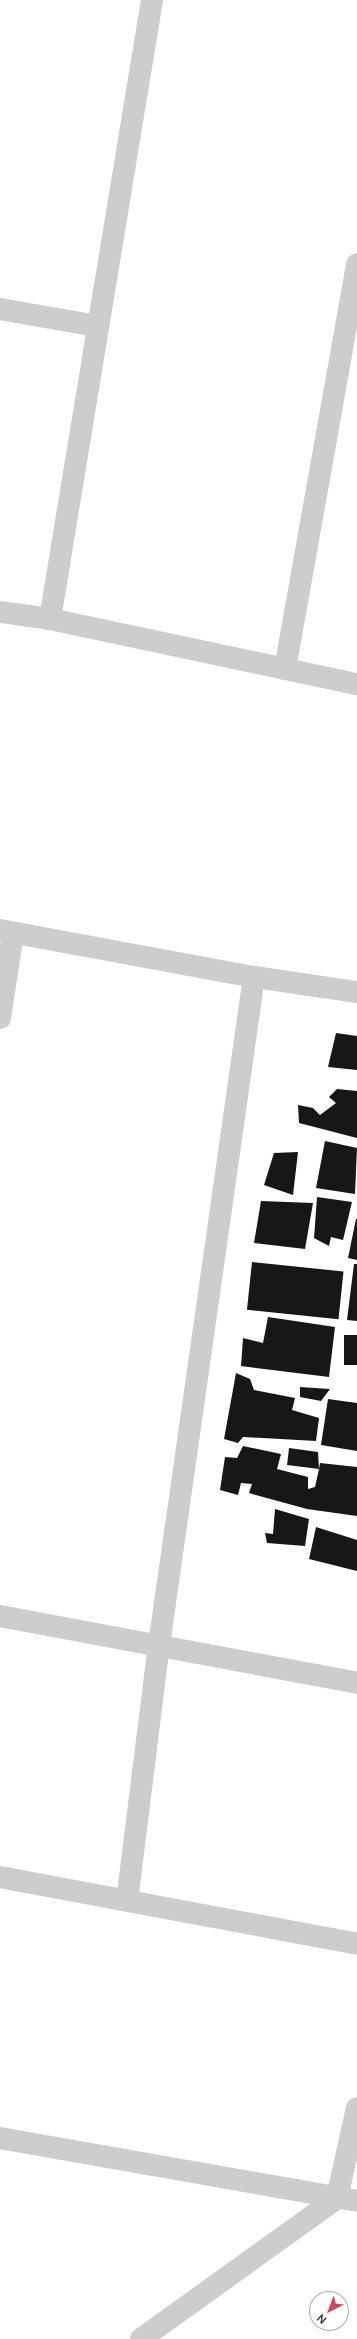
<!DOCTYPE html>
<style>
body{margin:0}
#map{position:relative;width:357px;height:2339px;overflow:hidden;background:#fff;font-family:Manrope,sans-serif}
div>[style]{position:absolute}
.building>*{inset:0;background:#171717;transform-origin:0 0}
.street>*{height:22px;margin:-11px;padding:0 11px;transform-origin:11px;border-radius:11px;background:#cdcdcd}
span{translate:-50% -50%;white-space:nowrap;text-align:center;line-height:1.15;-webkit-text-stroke:4px #fff;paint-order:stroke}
.north{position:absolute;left:309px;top:2291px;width:40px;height:40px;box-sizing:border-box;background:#fff;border:1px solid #acacac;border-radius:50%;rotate:222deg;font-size:11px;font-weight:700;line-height:16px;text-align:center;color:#303030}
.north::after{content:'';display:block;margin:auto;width:14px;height:18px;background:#d4455e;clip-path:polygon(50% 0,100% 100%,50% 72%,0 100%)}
</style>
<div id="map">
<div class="building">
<div style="clip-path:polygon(336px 1033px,357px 1036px,357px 1070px,328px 1067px)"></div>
<div style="clip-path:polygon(337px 1089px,357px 1091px,357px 1138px,299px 1123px,298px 1105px,313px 1108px,320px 1115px,336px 1103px,329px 1097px)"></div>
<div style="clip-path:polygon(325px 1141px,357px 1148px,355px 1194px,316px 1188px)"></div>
<div style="clip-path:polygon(298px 1152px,293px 1195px,264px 1185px,274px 1153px)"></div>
<div style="clip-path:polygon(317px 1197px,352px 1202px,343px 1240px,331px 1237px,329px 1246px,314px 1238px)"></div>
<div style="clip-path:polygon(261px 1201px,313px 1203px,305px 1249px,254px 1243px)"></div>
<div style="clip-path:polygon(356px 1219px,357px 1219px,357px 1260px,348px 1258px)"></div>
<div style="left:252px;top:1262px;width:92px;height:48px;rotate:6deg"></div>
<div style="clip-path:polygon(354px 1264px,357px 1264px,357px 1321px,347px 1320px)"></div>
<div style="clip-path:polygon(268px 1317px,335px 1327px,329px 1377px,241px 1366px,243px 1338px,263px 1343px)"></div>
<div style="left:344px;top:1335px;width:13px;height:30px"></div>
<div style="clip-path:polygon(236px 1373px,250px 1379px,254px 1390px,295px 1398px,292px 1410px,319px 1418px,316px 1441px,243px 1437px,238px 1443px,224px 1439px)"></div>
<div style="clip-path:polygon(300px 1387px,330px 1389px,321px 1401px,300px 1397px)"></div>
<div style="clip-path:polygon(328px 1399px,357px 1403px,357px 1451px,321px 1445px)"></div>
<div style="clip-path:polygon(243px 1446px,281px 1454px,277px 1469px,308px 1477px,308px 1489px,315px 1487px,319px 1469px,287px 1465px,289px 1448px,318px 1452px,319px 1469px,320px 1463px,357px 1467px,357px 1516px,307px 1509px,249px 1493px,252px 1484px,241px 1483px,238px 1495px,220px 1490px,225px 1457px,237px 1458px)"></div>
<div style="clip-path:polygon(275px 1509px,309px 1519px,305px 1546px,267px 1543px,265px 1533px,273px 1534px)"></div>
<div style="clip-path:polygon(316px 1527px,357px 1540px,357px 1571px,309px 1559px)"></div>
</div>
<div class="street">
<div style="left:0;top:309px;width:98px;rotate:9.9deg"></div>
<div style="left:0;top:612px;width:50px;rotate:8deg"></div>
<div style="left:50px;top:619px;width:314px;rotate:12deg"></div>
<div style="left:50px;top:619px;width:627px;rotate:-80.64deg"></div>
<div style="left:285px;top:669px;width:411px;rotate:-79.9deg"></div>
<div style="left:0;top:930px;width:258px;rotate:10.5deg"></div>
<div style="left:254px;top:977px;width:104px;rotate:8.3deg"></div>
<div style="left:0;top:1018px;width:86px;rotate:-81.3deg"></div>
<div style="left:0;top:1616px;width:363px;rotate:10.6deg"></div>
<div style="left:0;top:1877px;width:363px;rotate:10.6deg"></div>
<div style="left:127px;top:1901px;width:258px;rotate:-82.9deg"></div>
<div style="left:159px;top:1645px;width:675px;rotate:-81.91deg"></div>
<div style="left:0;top:2138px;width:363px;rotate:10deg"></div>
<div style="left:141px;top:2339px;width:241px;rotate:-35.7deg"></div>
<div style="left:337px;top:2198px;width:92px;rotate:-77.5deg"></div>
</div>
<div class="north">N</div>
</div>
